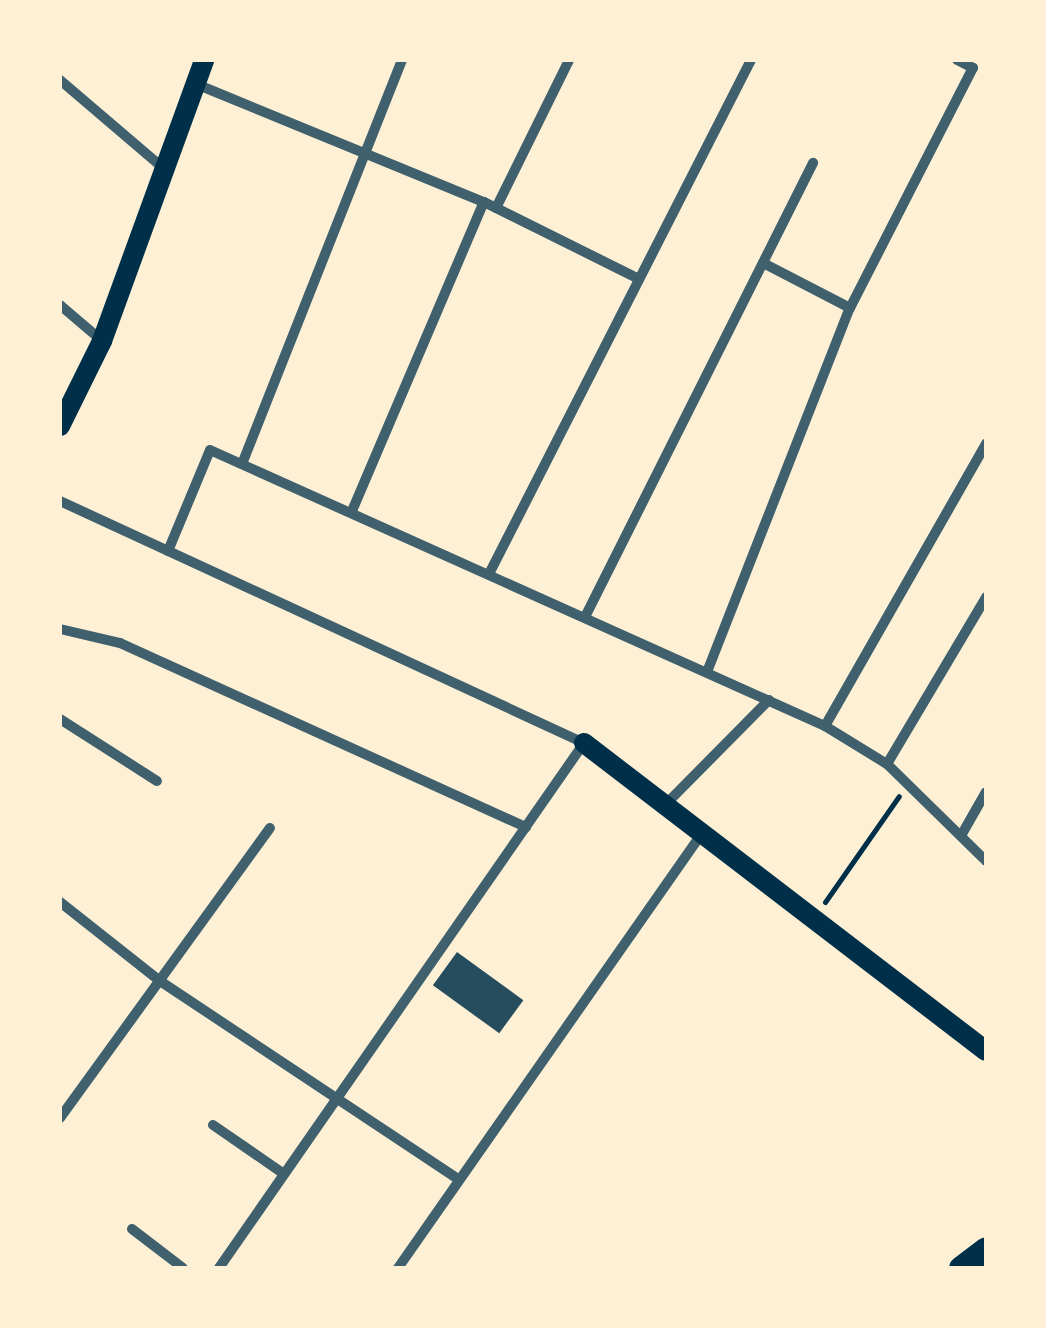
<!DOCTYPE html>
<style>
body{margin:0}
#map{position:relative;width:1046px;height:1328px;overflow:hidden;background:#fdf0d5;font-family:Cabin,sans-serif}
div>[style]{position:absolute}
.building>*{inset:0;background:#264d5e;transform-origin:0 0}
.path>*{height:5px;margin:-2.5px;padding:0 2.5px;transform-origin:2.5px;border-radius:2.5px;background:#003049}
.minor>*{height:10px;margin:-5px;padding:0 5px;transform-origin:5px;border-radius:5px;background:#3f606c}
.secondary>*{height:20px;margin:-10px;padding:0 10px;transform-origin:10px;border-radius:10px;background:#003049}
.primary>*{height:25px;margin:-12.5px;padding:0 12.5px;transform-origin:12.5px;border-radius:12.5px;background:#003049}
span{translate:-50% -50%;white-space:nowrap;text-align:center;line-height:1.15;-webkit-text-stroke:8px #fdf0d5;paint-order:stroke}
.frame{position:absolute;inset:0;border:62px solid #fdf0d5;pointer-events:none}
</style>
<div id="map">
<div class="building">
<div style="left:457px;top:952px;width:82px;height:41px;rotate:36deg"></div>
</div>
<div class="path">
<div style="left:825px;top:902px;width:129px;rotate:-55.1deg"></div>
</div>
<div class="minor">
<div style="left:60px;top:80px;width:134px;rotate:40.5deg"></div>
<div style="left:196px;top:84px;width:311px;rotate:22.3deg"></div>
<div style="left:484px;top:202px;width:173px;rotate:26.4deg"></div>
<div style="left:496px;top:208px;width:165px;rotate:-63.7deg"></div>
<div style="left:763px;top:263px;width:98px;rotate:27.3deg"></div>
<div style="left:60px;top:305px;width:54px;rotate:40.5deg"></div>
<div style="left:242px;top:464px;width:435px;rotate:-68.4deg"></div>
<div style="left:60px;top:501px;width:577px;rotate:24.79deg"></div>
<div style="left:584px;top:743px;width:639px;rotate:124.81deg"></div>
<div style="left:352px;top:511px;width:336px;rotate:-66.9deg"></div>
<div style="left:168px;top:551px;width:109px;rotate:-67.4deg"></div>
<div style="left:210px;top:450px;width:674px;rotate:24.17deg"></div>
<div style="left:825px;top:726px;width:73px;rotate:31.5deg"></div>
<div style="left:887px;top:764px;width:139px;rotate:44.4deg"></div>
<div style="left:490px;top:572px;width:575px;rotate:-62.99deg"></div>
<div style="left:586px;top:615px;width:506px;rotate:-63.33deg"></div>
<div style="left:60px;top:629px;width:62px;rotate:13.1deg"></div>
<div style="left:120px;top:643px;width:446px;rotate:24.4deg"></div>
<div style="left:707px;top:672px;width:391px;rotate:-68.6deg"></div>
<div style="left:850px;top:308px;width:270px;rotate:-62.9deg"></div>
<div style="left:973px;top:68px;width:18px;rotate:-153deg"></div>
<div style="left:60px;top:719px;width:115px;rotate:32.6deg"></div>
<div style="left:825px;top:726px;width:325px;rotate:-60.3deg"></div>
<div style="left:887px;top:764px;width:194px;rotate:-59.3deg"></div>
<div style="left:667px;top:803px;width:145px;rotate:-45.3deg"></div>
<div style="left:962px;top:834px;width:48px;rotate:-60.3deg"></div>
<div style="left:60px;top:902px;width:127px;rotate:38.3deg"></div>
<div style="left:160px;top:981px;width:356px;rotate:33.6deg"></div>
<div style="left:60px;top:1118px;width:358px;rotate:-54.1deg"></div>
<div style="left:213px;top:1125px;width:86px;rotate:34.6deg"></div>
<div style="left:132px;top:1229px;width:64px;rotate:37.4deg"></div>
<div style="left:398px;top:1268px;width:531px;rotate:-55.05deg"></div>
</div>
<div class="secondary">
<div style="left:60px;top:426px;width:95px;rotate:-63.7deg"></div>
<div style="left:102px;top:341px;width:299px;rotate:-70deg"></div>
<div style="left:584px;top:743px;width:506px;rotate:37.46deg"></div>
</div>
<div class="primary">
<div style="left:961px;top:1268px;width:31px;rotate:-37deg"></div>
</div>
<div class="frame"></div>
</div>
